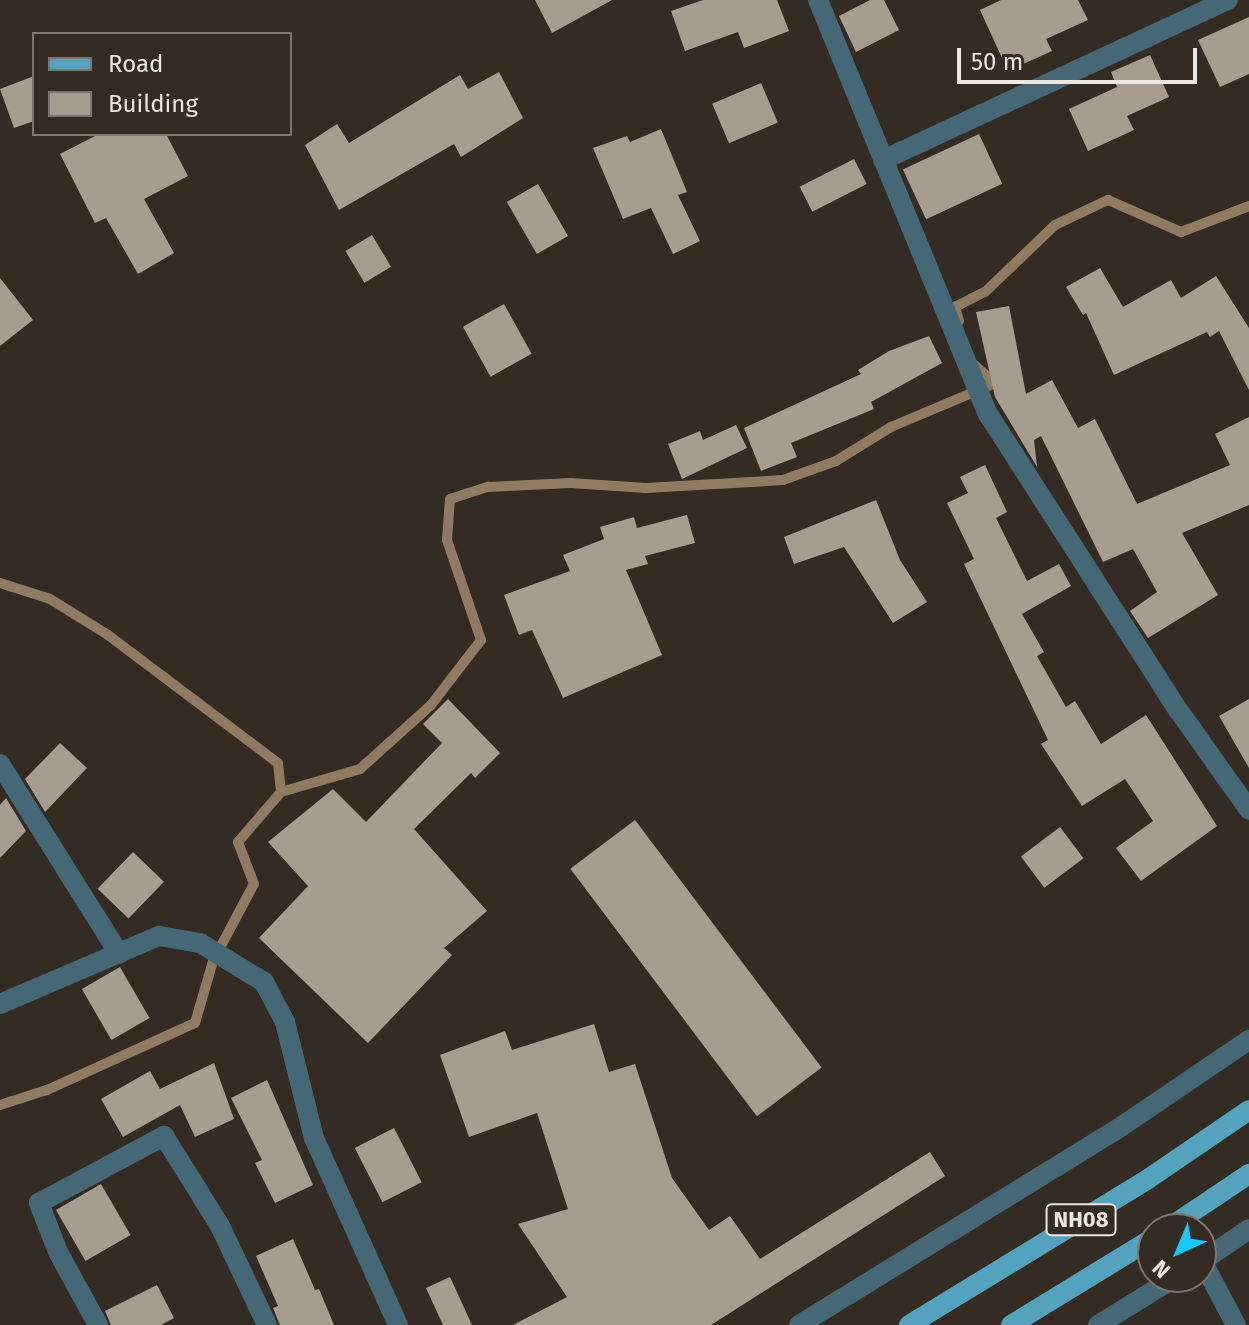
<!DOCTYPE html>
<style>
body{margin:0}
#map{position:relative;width:1249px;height:1325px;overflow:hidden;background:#342c22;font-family:"Fira Sans",sans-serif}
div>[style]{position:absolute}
.stream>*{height:10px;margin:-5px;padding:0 5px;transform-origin:5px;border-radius:5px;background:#8f7b62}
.building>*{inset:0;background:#a69c8f;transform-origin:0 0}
.minor>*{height:20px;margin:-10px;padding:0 10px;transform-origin:10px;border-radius:10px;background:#446876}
.primary>*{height:20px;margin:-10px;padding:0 10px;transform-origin:10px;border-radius:10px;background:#53a2be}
span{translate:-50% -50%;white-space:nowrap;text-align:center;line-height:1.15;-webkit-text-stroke:8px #342c22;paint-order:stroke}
.shield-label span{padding:2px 6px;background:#342c22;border:2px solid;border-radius:6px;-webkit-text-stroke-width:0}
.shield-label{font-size:22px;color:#ece6e0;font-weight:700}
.legend{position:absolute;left:32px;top:32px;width:260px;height:104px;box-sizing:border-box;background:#342c22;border:2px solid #7e766e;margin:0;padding:10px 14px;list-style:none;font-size:24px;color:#ece6e0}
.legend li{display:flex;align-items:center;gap:16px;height:40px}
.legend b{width:40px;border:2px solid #7e766e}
.north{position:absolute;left:1137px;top:1213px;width:80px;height:80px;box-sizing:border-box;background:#342c22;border:2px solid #7e766e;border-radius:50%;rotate:224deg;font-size:22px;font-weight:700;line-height:32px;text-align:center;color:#ece6e0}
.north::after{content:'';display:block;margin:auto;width:28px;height:36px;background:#13cafb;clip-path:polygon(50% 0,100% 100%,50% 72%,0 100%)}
.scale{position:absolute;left:957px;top:48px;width:240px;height:36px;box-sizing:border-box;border:4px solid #ece6e0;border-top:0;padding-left:10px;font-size:24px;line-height:28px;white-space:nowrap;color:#ece6e0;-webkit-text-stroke:6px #342c22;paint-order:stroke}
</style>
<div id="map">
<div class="stream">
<div style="left:959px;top:321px;width:15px;rotate:-106deg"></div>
<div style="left:955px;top:307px;width:34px;rotate:-27deg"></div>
<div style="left:985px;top:292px;width:97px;rotate:-43.7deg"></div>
<div style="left:1055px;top:225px;width:59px;rotate:-25.3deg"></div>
<div style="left:1108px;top:200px;width:80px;rotate:23.7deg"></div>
<div style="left:1181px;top:232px;width:73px;rotate:-20.9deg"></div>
<div style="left:0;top:583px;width:52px;rotate:17.7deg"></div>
<div style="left:50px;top:599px;width:68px;rotate:31.8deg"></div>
<div style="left:108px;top:635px;width:213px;rotate:37deg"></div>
<div style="left:278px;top:763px;width:29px;rotate:84deg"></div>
<div style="left:0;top:1105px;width:49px;rotate:-17.7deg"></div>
<div style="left:47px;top:1090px;width:162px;rotate:-24.4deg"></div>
<div style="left:195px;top:1023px;width:65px;rotate:-73.8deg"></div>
<div style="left:213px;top:961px;width:87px;rotate:-62deg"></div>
<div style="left:254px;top:884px;width:45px;rotate:-110.9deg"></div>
<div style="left:238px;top:842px;width:66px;rotate:-49.3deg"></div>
<div style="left:281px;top:792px;width:82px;rotate:-16.2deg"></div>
<div style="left:360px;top:769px;width:96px;rotate:-42deg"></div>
<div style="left:431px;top:705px;width:82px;rotate:-52.4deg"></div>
<div style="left:481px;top:640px;width:106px;rotate:-108.8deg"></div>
<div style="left:447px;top:540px;width:41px;rotate:-85.8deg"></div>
<div style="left:450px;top:499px;width:40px;rotate:-18deg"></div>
<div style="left:488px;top:487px;width:83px;rotate:-2.8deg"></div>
<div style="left:571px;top:483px;width:75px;rotate:3.8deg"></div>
<div style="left:646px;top:488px;width:137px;rotate:-3.3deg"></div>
<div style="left:783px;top:480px;width:56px;rotate:-19.7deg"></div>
<div style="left:836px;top:461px;width:65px;rotate:-31.7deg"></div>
<div style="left:891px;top:427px;width:113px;rotate:-22.9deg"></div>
<div style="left:995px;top:383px;width:30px;rotate:-139deg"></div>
</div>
<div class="building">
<div style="clip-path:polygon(535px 0,612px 0,552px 33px)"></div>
<div style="clip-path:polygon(703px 0,777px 0,789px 31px,744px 48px,738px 32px,685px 51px,671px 11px)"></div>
<div style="clip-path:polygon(870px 0,884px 0,899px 30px,856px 52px,839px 16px)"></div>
<div style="clip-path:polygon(1001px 0,1078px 0,1088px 20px,1046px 39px,1052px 51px,1008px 71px,980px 10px)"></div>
<div style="clip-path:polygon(1249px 17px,1249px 74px,1220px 87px,1198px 40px)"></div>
<div style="clip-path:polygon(1150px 55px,1169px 97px,1127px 116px,1134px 130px,1088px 151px,1069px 109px,1117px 87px,1111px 72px)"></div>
<div style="clip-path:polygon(499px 72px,523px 118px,461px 157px,454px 144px,339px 210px,305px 145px,337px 124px,349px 143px,460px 75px,468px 89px)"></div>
<div style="clip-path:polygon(34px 76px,34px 121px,14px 128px,0 89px)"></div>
<div style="left:761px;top:83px;width:43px;height:53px;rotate:67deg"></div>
<div style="clip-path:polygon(661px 129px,687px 192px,678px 195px,700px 241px,673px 254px,651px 208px,623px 219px,593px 148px,627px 136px,630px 142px)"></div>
<div style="clip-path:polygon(99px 134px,166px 134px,188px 176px,144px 199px,174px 253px,138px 274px,106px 218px,95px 223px,60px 154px)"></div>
<div style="left:979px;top:134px;width:55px;height:84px;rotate:65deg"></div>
<div style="left:854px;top:159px;width:28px;height:61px;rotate:63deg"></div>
<div style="left:538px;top:184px;width:60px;height:36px;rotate:60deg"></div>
<div style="left:372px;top:235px;width:37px;height:31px;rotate:59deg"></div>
<div style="clip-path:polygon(1100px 268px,1123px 307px,1171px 280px,1181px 298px,1216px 276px,1249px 328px,1249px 390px,1219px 331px,1210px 337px,1207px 332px,1114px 375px,1086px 313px,1083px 315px,1066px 287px)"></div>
<div style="clip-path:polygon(0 278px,33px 320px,0 346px)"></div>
<div style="left:504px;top:304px;width:57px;height:47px;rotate:61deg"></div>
<div style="clip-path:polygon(1009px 306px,1026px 394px,1052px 380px,1078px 428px,1095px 419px,1137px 504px,1230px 465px,1215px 434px,1249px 417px,1249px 505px,1182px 533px,1218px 595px,1148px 638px,1130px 611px,1157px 592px,1133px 549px,1103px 562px,1041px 436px,1034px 440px,1037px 467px,995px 397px,976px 312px)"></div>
<div style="clip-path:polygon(929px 336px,942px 363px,871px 402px,874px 409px,791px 443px,797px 457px,761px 471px,744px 428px,861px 374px,858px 370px,889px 351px)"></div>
<div style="clip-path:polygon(736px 425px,747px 448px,682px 479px,668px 444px,700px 431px,703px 440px)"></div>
<div style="clip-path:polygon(985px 465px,1007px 512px,996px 518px,1027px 581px,1059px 564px,1071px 586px,1022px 614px,1044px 652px,1037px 656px,1066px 707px,1075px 701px,1101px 744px,1146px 715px,1217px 826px,1141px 881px,1116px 848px,1153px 821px,1125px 779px,1082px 806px,1041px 744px,1048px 740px,964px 564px,974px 559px,947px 503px,968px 493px,960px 477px)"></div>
<div style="clip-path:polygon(876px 500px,900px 560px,927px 602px,893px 623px,844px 547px,794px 564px,784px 537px)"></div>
<div style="clip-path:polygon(687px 515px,695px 543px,645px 556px,648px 564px,626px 570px,662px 655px,563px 698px,532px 630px,519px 635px,504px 595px,570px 571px,563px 555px,604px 539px,600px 527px,634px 517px,637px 528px)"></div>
<div style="clip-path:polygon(448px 699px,500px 753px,475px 778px,471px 773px,414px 829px,487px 911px,444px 948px,452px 955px,368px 1043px,259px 938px,308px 886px,268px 842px,333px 789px,366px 822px,442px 743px,423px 724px)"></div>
<div style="clip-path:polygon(1249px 699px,1249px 768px,1219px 716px)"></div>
<div style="clip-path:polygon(60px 743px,87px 768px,45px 812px,25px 779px)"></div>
<div style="clip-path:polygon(6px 798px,26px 831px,0 858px,0 805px)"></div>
<div style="left:635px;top:820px;width:310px;height:81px;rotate:53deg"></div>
<div style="left:1060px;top:827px;width:39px;height:49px;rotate:53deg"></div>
<div style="left:133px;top:852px;width:43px;height:51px;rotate:44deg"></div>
<div style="left:120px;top:967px;width:59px;height:44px;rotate:60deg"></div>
<div style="clip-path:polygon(594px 1024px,609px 1072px,635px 1064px,672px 1178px,709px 1230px,730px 1216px,760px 1259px,930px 1152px,945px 1176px,711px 1325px,513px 1325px,567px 1297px,518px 1224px,568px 1209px,537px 1113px,469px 1137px,440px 1055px,505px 1031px,512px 1050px)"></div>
<div style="clip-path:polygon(214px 1063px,234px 1119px,195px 1137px,180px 1105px,123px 1137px,101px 1099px,150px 1071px,160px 1089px)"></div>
<div style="clip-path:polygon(267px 1080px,313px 1185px,275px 1203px,255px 1163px,262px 1160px,231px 1098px)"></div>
<div style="left:394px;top:1128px;width:61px;height:44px;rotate:63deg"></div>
<div style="left:101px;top:1184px;width:59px;height:52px;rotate:60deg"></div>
<div style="clip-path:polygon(293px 1239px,315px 1290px,319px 1289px,334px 1325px,280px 1325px,273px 1308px,278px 1306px,256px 1256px)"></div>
<div style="clip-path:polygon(450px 1277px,472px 1325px,443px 1325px,426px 1288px)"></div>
<div style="clip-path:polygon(157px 1285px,174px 1318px,161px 1325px,111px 1325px,105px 1311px)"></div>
</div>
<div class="minor">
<div style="left:818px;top:0;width:448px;rotate:67.7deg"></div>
<div style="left:988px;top:414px;width:353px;rotate:57.3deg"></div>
<div style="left:1179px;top:711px;width:121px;rotate:54.7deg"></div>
<div style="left:883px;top:160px;width:380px;rotate:-24.9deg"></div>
<div style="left:0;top:764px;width:224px;rotate:57.9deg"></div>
<div style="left:0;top:1004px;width:173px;rotate:-23.2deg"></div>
<div style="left:159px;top:936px;width:42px;rotate:9.7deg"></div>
<div style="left:200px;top:943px;width:75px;rotate:31.4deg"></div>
<div style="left:264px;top:982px;width:45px;rotate:62.3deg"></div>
<div style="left:285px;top:1022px;width:120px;rotate:76deg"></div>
<div style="left:314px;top:1138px;width:205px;rotate:65.8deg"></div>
<div style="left:1202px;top:1261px;width:72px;rotate:62deg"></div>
<div style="left:1201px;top:1262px;width:58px;rotate:-34.5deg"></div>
<div style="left:98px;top:1325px;width:83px;rotate:-118.7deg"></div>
<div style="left:58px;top:1252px;width:53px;rotate:-111.2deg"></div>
<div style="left:39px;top:1203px;width:142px;rotate:-28.2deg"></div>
<div style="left:164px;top:1136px;width:106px;rotate:58.1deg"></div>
<div style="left:220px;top:1226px;width:110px;rotate:64.6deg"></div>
<div style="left:799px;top:1325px;width:372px;rotate:-31.6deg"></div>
<div style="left:1116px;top:1130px;width:161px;rotate:-34.1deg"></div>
<div style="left:1098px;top:1325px;width:92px;rotate:-31.6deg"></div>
</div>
<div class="primary">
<div style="left:1167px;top:1229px;width:99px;rotate:-33.9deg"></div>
<div style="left:909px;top:1325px;width:280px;rotate:-31.4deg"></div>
<div style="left:1148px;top:1179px;width:122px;rotate:-34.3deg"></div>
<div style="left:1011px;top:1325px;width:167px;rotate:-31.5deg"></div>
</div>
<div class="shield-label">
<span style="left:1081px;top:1220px">NH08</span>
</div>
<ul class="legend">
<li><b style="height:10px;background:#53a2be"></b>Road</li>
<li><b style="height:22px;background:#a69c8f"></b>Building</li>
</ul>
<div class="north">N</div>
<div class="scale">50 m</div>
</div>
